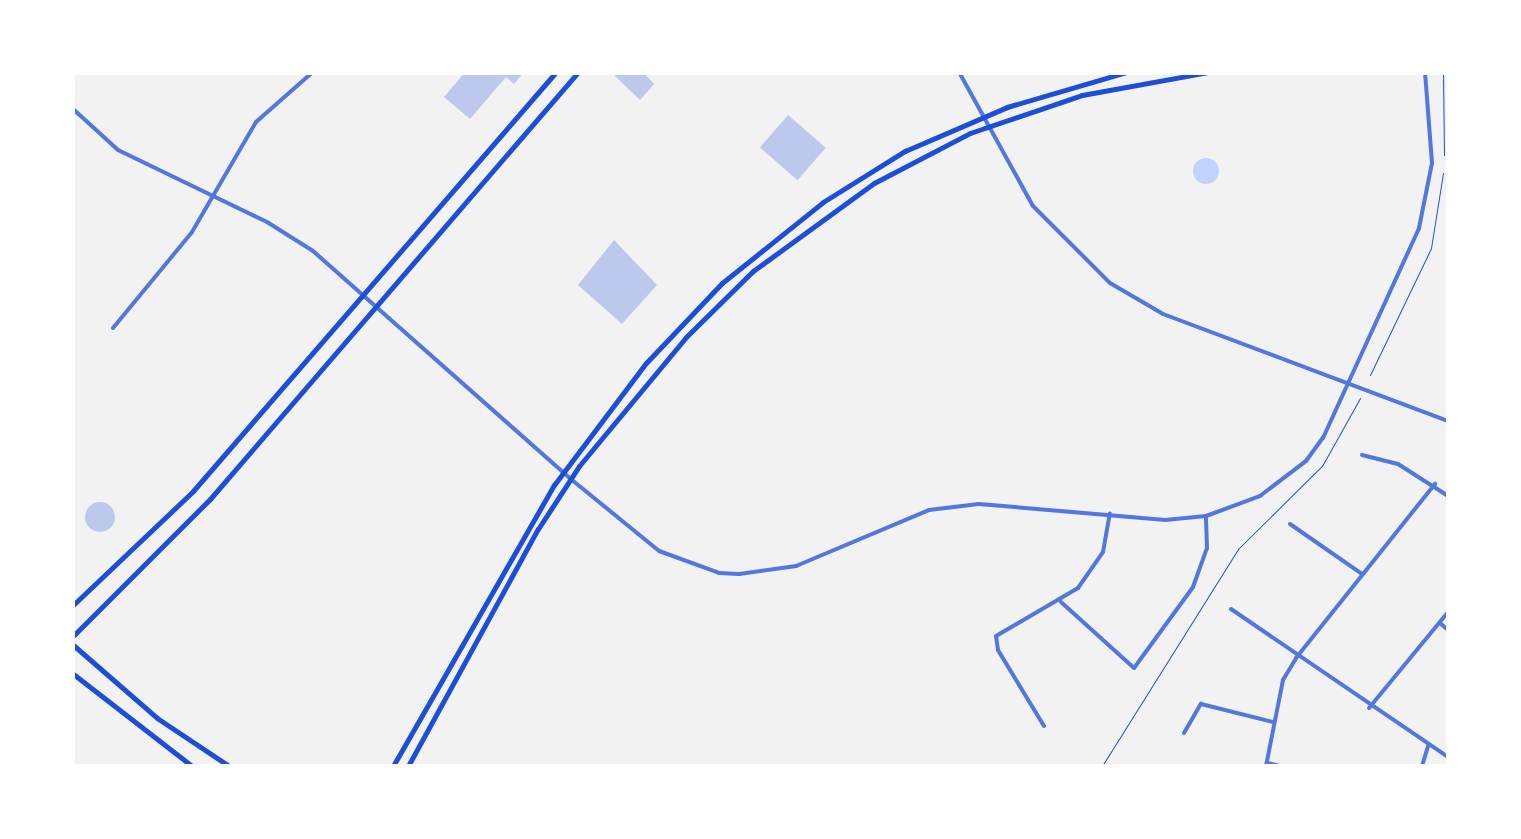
<!DOCTYPE html>
<style>
body{margin:0}
#map{position:relative;width:1521px;height:839px;overflow:hidden;background:#f2f2f2;font-family:Figtree,sans-serif}
div>[style]{position:absolute}
.water>*{inset:0;background:#bfd3fe}
.round{border-radius:50%}
.building>*{inset:0;background:#bdc9ec;transform-origin:0 0}
.path>*{height:1px;margin:-0.5px;padding:0 0.5px;transform-origin:0.5px;border-radius:0.5px;background:#1d4ed8}
.minor>*{height:4px;margin:-2px;padding:0 2px;transform-origin:2px;border-radius:2px;background:#5277de}
.tertiary>*{height:4px;margin:-2px;padding:0 2px;transform-origin:2px;border-radius:2px;background:#5277de}
.secondary>*{height:5px;margin:-2.5px;padding:0 2.5px;transform-origin:2.5px;border-radius:2.5px;background:#1d4ed8}
.primary>*{height:5px;margin:-2.5px;padding:0 2.5px;transform-origin:2.5px;border-radius:2.5px;background:#1d4ed8}
span{translate:-50% -50%;white-space:nowrap;text-align:center;line-height:1.15;-webkit-text-stroke:8px #fff;paint-order:stroke}
.frame{position:absolute;inset:0;border:75px solid #fff;pointer-events:none}
</style>
<div id="map">
<div class="water">
<div class="round" style="left:1193px;top:158px;width:26px;height:26px"></div>
</div>
<div class="building">
<div style="clip-path:polygon(465px 72px,524px 72px,514px 84px,506px 77px,470px 119px,444px 97px)"></div>
<div style="clip-path:polygon(611px 72px,643px 72px,654px 84px,640px 100px)"></div>
<div style="left:788px;top:115px;width:50px;height:43px;rotate:41deg"></div>
<div style="clip-path:polygon(614px 240px,657px 285px,622px 324px,578px 285px)"></div>
<div class="round" style="left:85px;top:502px;width:30px;height:30px"></div>
</div>
<div class="path">
<div style="left:1443px;top:72px;width:83px;rotate:89.3deg"></div>
<div style="left:1370px;top:375px;width:141px;rotate:-64.3deg"></div>
<div style="left:1431px;top:248px;width:76px;rotate:-80.9deg"></div>
<div style="left:1102px;top:766px;width:257px;rotate:-57.9deg"></div>
<div style="left:1239px;top:548px;width:117px;rotate:-44.7deg"></div>
<div style="left:1322px;top:466px;width:78px;rotate:-60.8deg"></div>
</div>
<div class="minor">
<div style="left:113px;top:328px;width:124px;rotate:-50.5deg"></div>
<div style="left:192px;top:232px;width:127px;rotate:-59.8deg"></div>
<div style="left:256px;top:122px;width:76px;rotate:-41.3deg"></div>
<div style="left:1362px;top:455px;width:37px;rotate:14deg"></div>
<div style="left:1398px;top:464px;width:59px;rotate:32.6deg"></div>
<div style="left:572px;top:480px;width:112px;rotate:39.2deg"></div>
<div style="left:659px;top:551px;width:64px;rotate:20.1deg"></div>
<div style="left:719px;top:573px;width:20px;rotate:3deg"></div>
<div style="left:739px;top:574px;width:58px;rotate:-8deg"></div>
<div style="left:796px;top:566px;width:144px;rotate:-22.8deg"></div>
<div style="left:929px;top:510px;width:50px;rotate:-6.8deg"></div>
<div style="left:979px;top:504px;width:187px;rotate:4.9deg"></div>
<div style="left:1165px;top:520px;width:41px;rotate:-5.6deg"></div>
<div style="left:1206px;top:516px;width:58px;rotate:-20.3deg"></div>
<div style="left:1260px;top:496px;width:58px;rotate:-37.3deg"></div>
<div style="left:1306px;top:461px;width:29px;rotate:-54deg"></div>
<div style="left:1323px;top:438px;width:231px;rotate:-65.4deg"></div>
<div style="left:1419px;top:228px;width:66px;rotate:-78.7deg"></div>
<div style="left:1432px;top:163px;width:91px;rotate:-94.4deg"></div>
<div style="left:1290px;top:524px;width:88px;rotate:34.8deg"></div>
<div style="left:1061px;top:602px;width:98px;rotate:42.1deg"></div>
<div style="left:1134px;top:668px;width:100px;rotate:-53.9deg"></div>
<div style="left:1193px;top:587px;width:41px;rotate:-70.3deg"></div>
<div style="left:1207px;top:548px;width:32px;rotate:-92deg"></div>
<div style="left:1231px;top:609px;width:263px;rotate:34.3deg"></div>
<div style="left:1440px;top:623px;width:11px;rotate:41deg"></div>
<div style="left:1369px;top:708px;width:124px;rotate:-50.5deg"></div>
<div style="left:1044px;top:726px;width:89px;rotate:-121.2deg"></div>
<div style="left:998px;top:650px;width:14px;rotate:-98deg"></div>
<div style="left:996px;top:636px;width:95px;rotate:-30.3deg"></div>
<div style="left:1078px;top:588px;width:44px;rotate:-55.2deg"></div>
<div style="left:1103px;top:552px;width:39px;rotate:-80deg"></div>
<div style="left:1184px;top:733px;width:34px;rotate:-60deg"></div>
<div style="left:1201px;top:704px;width:74px;rotate:14deg"></div>
<div style="left:1268px;top:763px;width:12px;rotate:14deg"></div>
<div style="left:1266px;top:766px;width:88px;rotate:-78.8deg"></div>
<div style="left:1283px;top:680px;width:26px;rotate:-59deg"></div>
<div style="left:1296px;top:658px;width:223px;rotate:-51.4deg"></div>
<div style="left:1422px;top:766px;width:21px;rotate:-73deg"></div>
</div>
<div class="tertiary">
<div style="left:959px;top:72px;width:153px;rotate:61.1deg"></div>
<div style="left:1033px;top:206px;width:109px;rotate:45deg"></div>
<div style="left:1110px;top:283px;width:61px;rotate:30.3deg"></div>
<div style="left:1163px;top:314px;width:304px;rotate:20.6deg"></div>
<div style="left:72px;top:108px;width:62px;rotate:42.4deg"></div>
<div style="left:118px;top:150px;width:165px;rotate:25.8deg"></div>
<div style="left:267px;top:222px;width:54px;rotate:32.2deg"></div>
<div style="left:313px;top:251px;width:343px;rotate:41.5deg"></div>
</div>
<div class="secondary">
<div style="left:393px;top:766px;width:324px;rotate:-60.2deg"></div>
<div style="left:554px;top:485px;width:153px;rotate:-53deg"></div>
<div style="left:646px;top:363px;width:110px;rotate:-46.5deg"></div>
<div style="left:722px;top:283px;width:129px;rotate:-38.7deg"></div>
<div style="left:823px;top:202px;width:97px;rotate:-31.9deg"></div>
<div style="left:905px;top:151px;width:111px;rotate:-23.3deg"></div>
<div style="left:1007px;top:107px;width:125px;rotate:-16.3deg"></div>
<div style="left:408px;top:766px;width:270px;rotate:-61.3deg"></div>
<div style="left:538px;top:529px;width:75px;rotate:-56.9deg"></div>
<div style="left:579px;top:466px;width:168px;rotate:-50.3deg"></div>
<div style="left:686px;top:337px;width:94px;rotate:-44.6deg"></div>
<div style="left:753px;top:271px;width:150px;rotate:-36deg"></div>
<div style="left:874px;top:183px;width:108px;rotate:-27.5deg"></div>
<div style="left:970px;top:133px;width:118px;rotate:-18.7deg"></div>
<div style="left:1082px;top:95px;width:128px;rotate:-10.3deg"></div>
</div>
<div class="primary">
<div style="left:72px;top:606px;width:167px;rotate:-43.5deg"></div>
<div style="left:193px;top:491px;width:554px;rotate:-49.1deg"></div>
<div style="left:72px;top:637px;width:195px;rotate:-45deg"></div>
<div style="left:210px;top:499px;width:564px;rotate:-49.24deg"></div>
<div style="left:72px;top:644px;width:113px;rotate:41deg"></div>
<div style="left:157px;top:718px;width:87px;rotate:33.7deg"></div>
<div style="left:72px;top:673px;width:152px;rotate:37.8deg"></div>
</div>
<div class="frame"></div>
</div>
